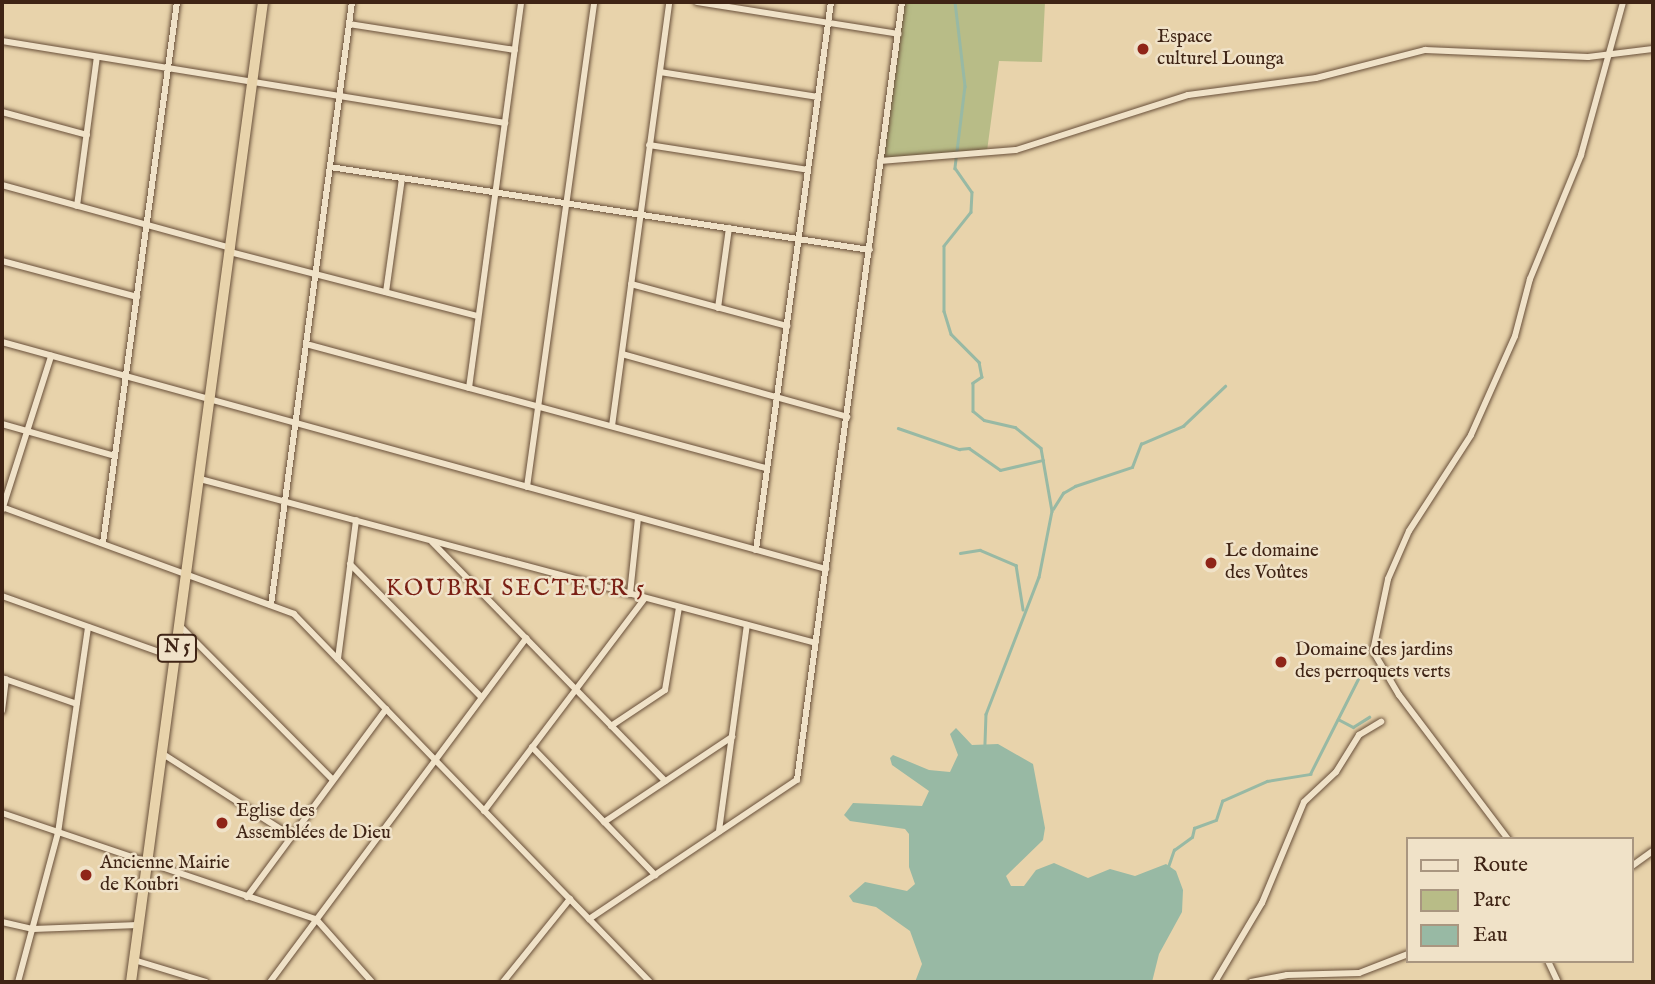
<!DOCTYPE html>
<meta charset="utf-8">
<style>
body{margin:0}
#map{position:relative;width:1655px;height:984px;overflow:hidden;background:#e8d3ab;font-family:"IM FELL English",serif}
div>[style]{position:absolute}
.green>*{inset:0;background:#b8bc87}
.water>*{inset:0;background:#98b9a4}
.stream>*{height:2.5px;margin:-1.25px;padding:0 1.25px;transform-origin:1.25px;border-radius:1.25px;background:#98b9a4}
.roads{filter:drop-shadow(0 0 2px #69503a) drop-shadow(0 0 2px #69503a)}
.street>*{height:6px;margin:-3px;padding:0 3px;transform-origin:3px;border-radius:3px;background:#f0e2c8}
.highway>*{height:10px;margin:-5px;padding:0 5px;transform-origin:5px;border-radius:5px;background:#e8d3ab}
.dots>*{width:19px;height:19px;translate:-50% -50%;box-sizing:border-box;border:4px solid #f0e2c8;border-radius:50%}
span{translate:-50% -50%;white-space:nowrap;text-align:center;line-height:1.15;-webkit-text-stroke:5px #f0e2c8;paint-order:stroke}
.shield-label span{padding:2px 5px;background:#f0e2c8;border:2px solid;border-radius:5px;-webkit-text-stroke-width:0}
.shield-label{font-size:18px;color:#3f2415;font-weight:700}
.poi-label{font-size:19px;color:#3f2415}
.left{translate:0 -50%;text-align:left}
.quarter-label{font-size:23px;color:#7a1f14;letter-spacing:2px}
.frame{position:absolute;inset:0;border:4px solid #3f2415;pointer-events:none}
.legend{position:absolute;left:1406px;top:837px;width:228px;height:126px;box-sizing:border-box;background:#f0e2c8;border:2px solid #a99680;margin:0;padding:9px 12px;list-style:none;font-size:21px;color:#3f2415}
.legend li{display:flex;align-items:center;gap:14px;height:35px}
.legend b{width:35px;border:2px solid #a99680}
</style>
<div id="map">
<div class="green">
<div style="clip-path:polygon(902px 2px,1045px 2px,1042px 62px,999px 61px,987px 151px,880px 161px)"></div>
</div>
<div class="water">
<div style="clip-path:polygon(956px 728px,972px 745px,998px 744px,1033px 764px,1045px 828px,1043px 840px,1006px 876px,1011px 886px,1024px 886px,1036px 870px,1054px 863px,1088px 878px,1110px 869px,1135px 876px,1166px 864px,1176px 871px,1183px 890px,1182px 912px,1159px 954px,1152px 982px,915px 982px,922px 964px,910px 931px,876px 907px,853px 902px,849px 896px,865px 882px,907px 891px,915px 884px,909px 867px,909px 834px,905px 829px,850px 821px,844px 815px,853px 803px,922px 806px,929px 791px,892px 765px,890px 758px,893px 755px,929px 770px,950px 772px,958px 755px,950px 734px)"></div>
</div>
<div class="stream">
<div style="left:955px;top:2px;width:85px;rotate:83.2deg"></div>
<div style="left:965px;top:86px;width:83px;rotate:97deg"></div>
<div style="left:955px;top:168px;width:29px;rotate:55deg"></div>
<div style="left:972px;top:192px;width:20px;rotate:93deg"></div>
<div style="left:971px;top:212px;width:43px;rotate:128.5deg"></div>
<div style="left:944px;top:246px;width:65px;rotate:90deg"></div>
<div style="left:944px;top:311px;width:24px;rotate:73deg"></div>
<div style="left:951px;top:334px;width:40px;rotate:45deg"></div>
<div style="left:979px;top:362px;width:15px;rotate:79deg"></div>
<div style="left:982px;top:377px;width:11px;rotate:146deg"></div>
<div style="left:973px;top:383px;width:28px;rotate:90deg"></div>
<div style="left:973px;top:411px;width:14px;rotate:39deg"></div>
<div style="left:984px;top:420px;width:32px;rotate:13deg"></div>
<div style="left:1015px;top:427px;width:33px;rotate:39deg"></div>
<div style="left:1041px;top:448px;width:64px;rotate:80.1deg"></div>
<div style="left:1052px;top:511px;width:67px;rotate:101.1deg"></div>
<div style="left:1039px;top:577px;width:147px;rotate:111.1deg"></div>
<div style="left:986px;top:714px;width:32px;rotate:92deg"></div>
<div style="left:898px;top:428px;width:65px;rotate:19deg"></div>
<div style="left:959px;top:449px;width:10px;rotate:-6deg"></div>
<div style="left:969px;top:448px;width:38px;rotate:35deg"></div>
<div style="left:1000px;top:470px;width:44px;rotate:-13.1deg"></div>
<div style="left:1053px;top:509px;width:19px;rotate:-58deg"></div>
<div style="left:1063px;top:493px;width:14px;rotate:-30deg"></div>
<div style="left:1075px;top:486px;width:60px;rotate:-18.4deg"></div>
<div style="left:1132px;top:467px;width:25px;rotate:-69deg"></div>
<div style="left:1141px;top:444px;width:46px;rotate:-23.2deg"></div>
<div style="left:1183px;top:426px;width:58px;rotate:-43.6deg"></div>
<div style="left:960px;top:553px;width:20px;rotate:-9deg"></div>
<div style="left:980px;top:550px;width:39px;rotate:23deg"></div>
<div style="left:1016px;top:565px;width:45px;rotate:81deg"></div>
<div style="left:1338px;top:719px;width:17px;rotate:28deg"></div>
<div style="left:1353px;top:727px;width:19px;rotate:-32deg"></div>
<div style="left:1168px;top:867px;width:18px;rotate:-71deg"></div>
<div style="left:1174px;top:850px;width:22px;rotate:-36deg"></div>
<div style="left:1192px;top:837px;width:9px;rotate:-77deg"></div>
<div style="left:1194px;top:828px;width:23px;rotate:-20deg"></div>
<div style="left:1216px;top:820px;width:20px;rotate:-72deg"></div>
<div style="left:1222px;top:801px;width:49px;rotate:-24deg"></div>
<div style="left:1267px;top:781px;width:44px;rotate:-9.2deg"></div>
<div style="left:1310px;top:774px;width:115px;rotate:-63.2deg"></div>
</div>
<div class="roads">
<div class="street">
<div style="left:697px;top:2px;width:204px;rotate:9deg"></div>
<div style="left:349px;top:24px;width:168px;rotate:8.9deg"></div>
<div style="left:2px;top:41px;width:510px;rotate:9.26deg"></div>
<div style="left:660px;top:72px;width:160px;rotate:9deg"></div>
<div style="left:2px;top:112px;width:88px;rotate:15.1deg"></div>
<div style="left:649px;top:145px;width:161px;rotate:8.9deg"></div>
<div style="left:880px;top:161px;width:136px;rotate:-4.6deg"></div>
<div style="left:1016px;top:150px;width:181px;rotate:-17.7deg"></div>
<div style="left:1188px;top:95px;width:129px;rotate:-7.6deg"></div>
<div style="left:1316px;top:78px;width:113px;rotate:-14.4deg"></div>
<div style="left:1425px;top:50px;width:163px;rotate:2.5deg"></div>
<div style="left:1588px;top:57px;width:65px;rotate:-7deg"></div>
<div style="left:330px;top:167px;width:546px;rotate:8.74deg"></div>
<div style="left:2px;top:185px;width:238px;rotate:15.4deg"></div>
<div style="left:77px;top:206px;width:150px;rotate:-82.4deg"></div>
<div style="left:230px;top:252px;width:256px;rotate:14.5deg"></div>
<div style="left:2px;top:261px;width:140px;rotate:14.9deg"></div>
<div style="left:631px;top:284px;width:162px;rotate:15.1deg"></div>
<div style="left:386px;top:292px;width:115px;rotate:-82deg"></div>
<div style="left:718px;top:308px;width:81px;rotate:-82.2deg"></div>
<div style="left:2px;top:342px;width:855px;rotate:15.4deg"></div>
<div style="left:306px;top:344px;width:477px;rotate:15.1deg"></div>
<div style="left:622px;top:354px;width:234px;rotate:15.6deg"></div>
<div style="left:469px;top:388px;width:389px;rotate:-82.3deg"></div>
<div style="left:2px;top:424px;width:117px;rotate:15.8deg"></div>
<div style="left:612px;top:426px;width:428px;rotate:-82.3deg"></div>
<div style="left:200px;top:479px;width:637px;rotate:14.91deg"></div>
<div style="left:527px;top:487px;width:490px;rotate:-82.1deg"></div>
<div style="left:2px;top:507px;width:311px;rotate:20.1deg"></div>
<div style="left:294px;top:614px;width:512px;rotate:45.95deg"></div>
<div style="left:2px;top:510px;width:162px;rotate:-72.3deg"></div>
<div style="left:432px;top:542px;width:334px;rotate:45.7deg"></div>
<div style="left:103px;top:543px;width:546px;rotate:-82.21deg"></div>
<div style="left:756px;top:550px;width:553px;rotate:-82.21deg"></div>
<div style="left:350px;top:564px;width:187px;rotate:45.4deg"></div>
<div style="left:630px;top:594px;width:76px;rotate:-84deg"></div>
<div style="left:2px;top:596px;width:185px;rotate:19.6deg"></div>
<div style="left:271px;top:605px;width:608px;rotate:-82.35deg"></div>
<div style="left:180px;top:626px;width:217px;rotate:45.2deg"></div>
<div style="left:338px;top:659px;width:140px;rotate:-82.6deg"></div>
<div style="left:2px;top:678px;width:79px;rotate:19.1deg"></div>
<div style="left:2px;top:711px;width:32px;rotate:-83deg"></div>
<div style="left:611px;top:726px;width:65px;rotate:-33.7deg"></div>
<div style="left:665px;top:690px;width:84px;rotate:-80.4deg"></div>
<div style="left:532px;top:747px;width:178px;rotate:46.1deg"></div>
<div style="left:163px;top:754px;width:152px;rotate:32.6deg"></div>
<div style="left:484px;top:811px;width:267px;rotate:-52.9deg"></div>
<div style="left:2px;top:813px;width:331px;rotate:18.7deg"></div>
<div style="left:316px;top:919px;width:84px;rotate:48.4deg"></div>
<div style="left:604px;top:822px;width:154px;rotate:-33.6deg"></div>
<div style="left:719px;top:831px;width:208px;rotate:-82.3deg"></div>
<div style="left:1508px;top:839px;width:181px;rotate:-127.1deg"></div>
<div style="left:1399px;top:695px;width:51px;rotate:-120.6deg"></div>
<div style="left:1373px;top:651px;width:74px;rotate:-78.2deg"></div>
<div style="left:1388px;top:579px;width:52px;rotate:-66.4deg"></div>
<div style="left:1409px;top:531px;width:114px;rotate:-57.1deg"></div>
<div style="left:1471px;top:435px;width:108px;rotate:-66deg"></div>
<div style="left:1515px;top:336px;width:59px;rotate:-75.3deg"></div>
<div style="left:1530px;top:279px;width:134px;rotate:-67.6deg"></div>
<div style="left:1581px;top:155px;width:159px;rotate:-74.6deg"></div>
<div style="left:1632px;top:866px;width:26px;rotate:-36deg"></div>
<div style="left:247px;top:897px;width:234px;rotate:-53.5deg"></div>
<div style="left:589px;top:919px;width:250px;rotate:-33.8deg"></div>
<div style="left:797px;top:780px;width:785px;rotate:-82.31deg"></div>
<div style="left:2px;top:922px;width:32px;rotate:13deg"></div>
<div style="left:33px;top:929px;width:105px;rotate:-2.2deg"></div>
<div style="left:134px;top:960px;width:75px;rotate:17deg"></div>
<div style="left:1548px;top:961px;width:23px;rotate:65deg"></div>
<div style="left:18px;top:982px;width:154px;rotate:-75deg"></div>
<div style="left:58px;top:833px;width:208px;rotate:-81.7deg"></div>
<div style="left:270px;top:982px;width:429px;rotate:-53.3deg"></div>
<div style="left:503px;top:982px;width:107px;rotate:-51.1deg"></div>
<div style="left:1215px;top:982px;width:92px;rotate:-59.3deg"></div>
<div style="left:1262px;top:903px;width:109px;rotate:-67.4deg"></div>
<div style="left:1304px;top:802px;width:44px;rotate:-43.2deg"></div>
<div style="left:1336px;top:772px;width:44px;rotate:-58.1deg"></div>
<div style="left:1359px;top:735px;width:26px;rotate:-31deg"></div>
<div style="left:1251px;top:982px;width:37px;rotate:-11deg"></div>
<div style="left:1287px;top:975px;width:72px;rotate:-1.6deg"></div>
<div style="left:1359px;top:973px;width:53px;rotate:-21.2deg"></div>
</div>
<div class="highway">
<div style="left:131px;top:982px;width:989px;rotate:-82.33deg"></div>
</div>
</div>
<div class="dots">
<div style="left:1143px;top:49px;background:#8f2418"></div>
<div style="left:1211px;top:563px;background:#8f2418"></div>
<div style="left:1281px;top:662px;background:#8f2418"></div>
<div style="left:222px;top:823px;background:#8f2418"></div>
<div style="left:86px;top:875px;background:#8f2418"></div>
</div>
<div class="shield-label">
<span style="left:177px;top:648px">N 5</span>
</div>
<div class="poi-label">
<span class="left" style="left:1157px;top:49px">Espace<br>culturel Lounga</span>
<span class="left" style="left:1225px;top:563px">Le domaine<br>des Voûtes</span>
<span class="left" style="left:1295px;top:662px">Domaine des jardins<br>des perroquets verts</span>
<span class="left" style="left:236px;top:823px">Eglise des<br>Assemblées de Dieu</span>
<span class="left" style="left:100px;top:875px">Ancienne Mairie<br>de Koubri</span>
</div>
<div class="quarter-label">
<span style="left:516px;top:589px">KOUBRI SECTEUR 5</span>
</div>
<div class="frame"></div>
<ul class="legend">
<li><b style="height:9px;background:#f0e2c8"></b>Route</li>
<li><b style="height:19px;background:#b8bc87"></b>Parc</li>
<li><b style="height:19px;background:#98b9a4"></b>Eau</li>
</ul>
</div>
